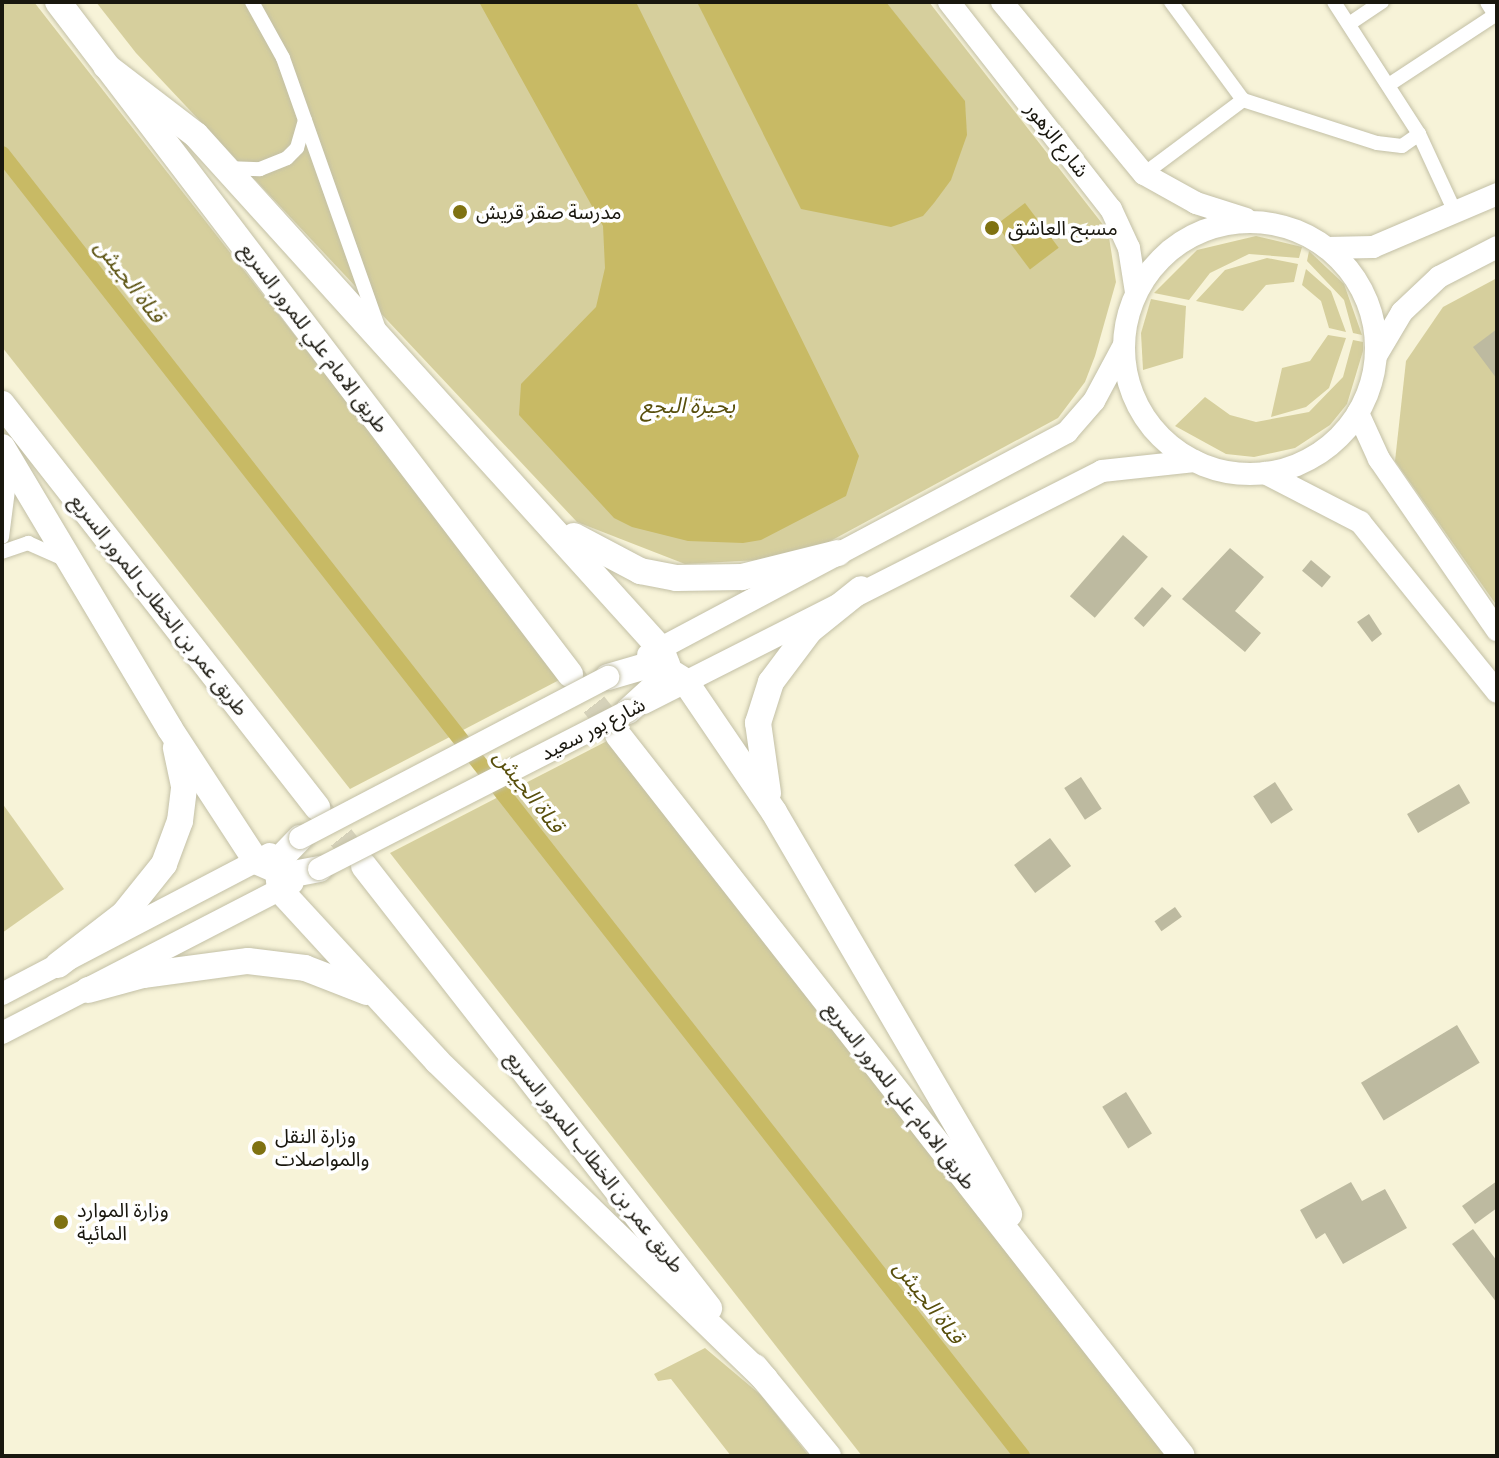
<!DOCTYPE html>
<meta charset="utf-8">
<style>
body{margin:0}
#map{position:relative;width:1499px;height:1458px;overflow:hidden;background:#f7f3d8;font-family:Signika,"Noto Sans Arabic",sans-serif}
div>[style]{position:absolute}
.green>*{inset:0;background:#d6cf9d}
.water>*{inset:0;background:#c8ba65;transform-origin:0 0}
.canal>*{height:16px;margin:-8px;padding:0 8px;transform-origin:8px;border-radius:8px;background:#c8ba65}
.building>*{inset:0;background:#bdbaa0;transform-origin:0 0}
.motorway-tunnel>*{height:26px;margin-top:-13px;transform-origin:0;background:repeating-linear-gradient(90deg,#d6d2ba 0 26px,transparent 0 39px)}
.roads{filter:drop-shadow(0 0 2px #c3c0a6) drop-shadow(0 0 2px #c3c0a6)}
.minor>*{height:14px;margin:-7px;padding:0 7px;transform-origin:7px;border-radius:7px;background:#fff}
.primary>*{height:22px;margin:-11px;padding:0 11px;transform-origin:11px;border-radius:11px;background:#fff}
.primary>.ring{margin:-11px;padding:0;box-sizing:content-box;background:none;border:22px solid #fff;border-radius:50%}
.motorway>*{height:26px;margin:-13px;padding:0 13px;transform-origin:13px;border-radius:13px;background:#fff}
.bridges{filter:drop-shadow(0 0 2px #c3c0a6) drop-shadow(0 0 2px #c3c0a6)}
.primary-bridge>*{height:22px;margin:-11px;padding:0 11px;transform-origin:11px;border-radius:11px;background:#fff}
.dots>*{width:22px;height:22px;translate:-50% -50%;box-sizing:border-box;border:4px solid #fff;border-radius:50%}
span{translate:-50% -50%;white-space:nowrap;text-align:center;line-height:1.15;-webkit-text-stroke:7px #fff;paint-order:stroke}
.street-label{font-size:20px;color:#19170e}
.poi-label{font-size:20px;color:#19170e}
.left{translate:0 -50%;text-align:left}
.water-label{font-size:22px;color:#584f0c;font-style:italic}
.frame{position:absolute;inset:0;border:4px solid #19170e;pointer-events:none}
</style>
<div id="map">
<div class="green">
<div style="clip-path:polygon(2px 2px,34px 2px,563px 678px,350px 789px,2px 347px)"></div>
<div style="clip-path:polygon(96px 2px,929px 2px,1108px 231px,1116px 282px,1095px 356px,1085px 382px,1058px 418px,799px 558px,685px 564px,577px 522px,136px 53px)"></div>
<div style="clip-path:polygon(1256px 236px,1302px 247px,1299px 258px,1249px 254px,1210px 273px,1189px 300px,1154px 293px,1197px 250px)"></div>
<div style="clip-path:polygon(1309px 251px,1344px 284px,1362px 335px,1353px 333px,1344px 300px,1307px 261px)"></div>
<div style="clip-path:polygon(1267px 258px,1298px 264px,1294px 282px,1266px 285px,1243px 311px,1196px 301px,1225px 270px)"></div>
<div style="clip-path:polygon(1306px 269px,1331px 291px,1346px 332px,1329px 328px,1321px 301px,1302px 285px)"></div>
<div style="clip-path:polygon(1497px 278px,1497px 606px,1395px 461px,1406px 361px,1443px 307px)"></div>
<div style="clip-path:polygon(1151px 299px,1186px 306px,1183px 358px,1143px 370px,1141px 333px)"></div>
<div style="clip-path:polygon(1328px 335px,1346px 338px,1329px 388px,1306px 407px,1271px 417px,1282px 368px,1310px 361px)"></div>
<div style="clip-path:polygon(1353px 340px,1363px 342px,1363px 351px,1347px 404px,1330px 425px,1295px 448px,1254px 457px,1226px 454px,1175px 426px,1205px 397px,1230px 415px,1256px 422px,1309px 412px,1343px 377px)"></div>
<div style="clip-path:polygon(609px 740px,1170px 1456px,862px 1456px,390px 853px)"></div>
<div style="clip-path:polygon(2px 803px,64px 889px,2px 933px)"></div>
<div style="clip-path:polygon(705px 1348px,762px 1396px,809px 1456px,731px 1456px,671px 1379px,658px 1381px,654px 1374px)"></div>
</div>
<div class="water">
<div style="clip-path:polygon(479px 2px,636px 2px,859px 456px,846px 496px,761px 540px,743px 543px,688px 541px,632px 527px,614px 518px,519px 415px,521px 384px,596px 307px,605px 268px,603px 226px)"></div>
<div style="clip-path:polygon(697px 2px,886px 2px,965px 101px,967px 135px,951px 180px,934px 203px,923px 216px,891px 227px,801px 209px)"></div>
<div style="left:1025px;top:203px;width:56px;height:36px;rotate:53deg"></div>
</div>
<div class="canal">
<div style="left:2px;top:154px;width:1654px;rotate:51.92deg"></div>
</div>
<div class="building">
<div style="clip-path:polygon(1497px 329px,1497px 379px,1473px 347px)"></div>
<div style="left:1123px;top:535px;width:33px;height:81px;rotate:41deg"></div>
<div style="clip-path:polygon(1230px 548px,1264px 577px,1235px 611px,1261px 633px,1245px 652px,1182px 599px)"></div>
<div style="left:1311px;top:560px;width:26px;height:14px;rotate:40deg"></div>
<div style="left:1162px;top:587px;width:13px;height:42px;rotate:42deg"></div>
<div style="clip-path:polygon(1369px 614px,1382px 634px,1372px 642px,1357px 622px)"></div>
<div style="left:1081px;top:777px;width:38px;height:20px;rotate:57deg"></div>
<div style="left:1275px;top:782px;width:33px;height:26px;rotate:57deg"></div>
<div style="left:1459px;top:784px;width:22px;height:60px;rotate:60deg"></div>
<div style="left:1050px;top:838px;width:35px;height:45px;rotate:53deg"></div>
<div style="left:1175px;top:907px;width:12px;height:25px;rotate:55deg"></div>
<div style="left:1457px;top:1025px;width:44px;height:112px;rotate:59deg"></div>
<div style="left:1126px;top:1092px;width:49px;height:28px;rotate:58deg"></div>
<div style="clip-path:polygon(1497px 1181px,1497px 1208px,1475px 1224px,1462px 1206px)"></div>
<div style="clip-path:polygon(1351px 1182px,1362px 1201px,1385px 1189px,1407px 1228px,1343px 1264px,1325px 1233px,1316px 1239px,1300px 1210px)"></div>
<div style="clip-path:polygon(1473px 1229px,1497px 1261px,1497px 1303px,1452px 1244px)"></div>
</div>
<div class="motorway-tunnel">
<div style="left:570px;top:674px;width:78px;rotate:51.8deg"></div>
<div style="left:317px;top:807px;width:75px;rotate:51.5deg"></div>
</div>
<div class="roads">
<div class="minor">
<div style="left:252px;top:2px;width:64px;rotate:61deg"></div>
<div style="left:283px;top:58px;width:288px;rotate:70.5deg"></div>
<div style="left:1171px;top:2px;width:122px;rotate:53.7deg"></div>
<div style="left:1243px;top:100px;width:141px;rotate:17.8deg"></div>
<div style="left:1377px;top:143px;width:25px;rotate:7deg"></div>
<div style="left:1402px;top:146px;width:21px;rotate:-35deg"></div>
<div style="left:1334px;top:2px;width:157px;rotate:57.2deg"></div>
<div style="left:1419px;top:134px;width:88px;rotate:65.2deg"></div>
<div style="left:1349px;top:24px;width:40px;rotate:-34deg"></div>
<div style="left:1390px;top:84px;width:126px;rotate:-33.3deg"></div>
<div style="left:1495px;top:15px;width:15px;rotate:-122deg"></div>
<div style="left:226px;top:168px;width:34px;rotate:2deg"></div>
<div style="left:260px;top:169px;width:29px;rotate:-22deg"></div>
<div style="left:287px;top:158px;width:14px;rotate:-45deg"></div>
<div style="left:297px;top:148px;width:29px;rotate:-74deg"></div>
<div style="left:1144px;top:174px;width:124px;rotate:-36.8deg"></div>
<div style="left:2px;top:537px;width:71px;rotate:-82.7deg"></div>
<div style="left:2px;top:552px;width:28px;rotate:-19deg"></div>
<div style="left:28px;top:543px;width:39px;rotate:24deg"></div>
</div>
<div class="primary">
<div style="left:949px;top:2px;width:263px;rotate:52deg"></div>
<div style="left:1111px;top:209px;width:43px;rotate:65.2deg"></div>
<div style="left:1129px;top:248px;width:45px;rotate:81deg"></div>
<div style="left:1002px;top:2px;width:223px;rotate:50.5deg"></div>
<div style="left:1144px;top:174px;width:60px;rotate:29.1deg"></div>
<div style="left:1196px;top:203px;width:52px;rotate:17.7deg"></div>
<div class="ring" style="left:1124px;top:222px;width:230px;height:230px"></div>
<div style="left:1327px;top:248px;width:46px;rotate:-1.2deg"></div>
<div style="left:1373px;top:247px;width:135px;rotate:-23.1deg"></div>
<div style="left:1376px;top:356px;width:51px;rotate:-59.4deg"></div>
<div style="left:1402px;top:312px;width:51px;rotate:-43.4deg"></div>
<div style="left:1439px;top:277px;width:65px;rotate:-27.3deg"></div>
<div style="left:1358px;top:413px;width:51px;rotate:65.5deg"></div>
<div style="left:1379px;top:459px;width:208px;rotate:55.4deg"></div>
<div style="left:1265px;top:473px;width:107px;rotate:27.3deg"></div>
<div style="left:1360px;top:522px;width:218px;rotate:51.1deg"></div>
<div style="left:648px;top:655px;width:475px;rotate:-28deg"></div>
<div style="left:1067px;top:432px;width:41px;rotate:-48.9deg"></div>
<div style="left:1094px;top:401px;width:61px;rotate:-61.8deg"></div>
<div style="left:644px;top:703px;width:513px;rotate:-26.86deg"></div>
<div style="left:1102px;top:471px;width:93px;rotate:-6.2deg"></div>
<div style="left:2px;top:994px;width:302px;rotate:-27.6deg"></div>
<div style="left:2px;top:1033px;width:327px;rotate:-27.3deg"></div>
</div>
<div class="motorway">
<div style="left:58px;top:2px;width:845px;rotate:52.7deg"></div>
<div style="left:106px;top:66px;width:113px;rotate:37.5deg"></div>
<div style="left:196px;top:135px;width:693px;rotate:47.87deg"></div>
<div style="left:661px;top:649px;width:17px;rotate:69deg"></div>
<div style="left:667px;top:665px;width:18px;rotate:112deg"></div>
<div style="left:660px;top:682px;width:43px;rotate:137.8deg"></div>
<div style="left:2px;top:404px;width:512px;rotate:51.99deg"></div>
<div style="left:2px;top:447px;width:328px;rotate:59.2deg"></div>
<div style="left:170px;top:729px;width:158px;rotate:56.9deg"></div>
<div style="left:256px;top:861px;width:35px;rotate:24deg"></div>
<div style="left:288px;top:875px;width:32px;rotate:-11deg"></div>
<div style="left:574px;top:536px;width:75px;rotate:27.9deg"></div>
<div style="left:640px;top:571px;width:37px;rotate:11deg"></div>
<div style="left:676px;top:578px;width:66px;rotate:-0.9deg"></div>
<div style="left:742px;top:577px;width:99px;rotate:-14deg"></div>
<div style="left:608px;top:677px;width:50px;rotate:-16.3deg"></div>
<div style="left:656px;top:663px;width:34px;rotate:32deg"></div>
<div style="left:685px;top:681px;width:158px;rotate:55.8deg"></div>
<div style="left:774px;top:812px;width:466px;rotate:59.7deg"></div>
<div style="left:618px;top:735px;width:915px;rotate:51.97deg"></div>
<div style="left:768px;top:793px;width:71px;rotate:-98.1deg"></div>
<div style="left:758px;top:723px;width:43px;rotate:-72.4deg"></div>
<div style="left:771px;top:682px;width:65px;rotate:-53.1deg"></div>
<div style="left:810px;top:630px;width:65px;rotate:-38.8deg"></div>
<div style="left:300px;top:838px;width:33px;rotate:134deg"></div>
<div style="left:277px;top:862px;width:28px;rotate:84deg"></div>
<div style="left:280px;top:890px;width:232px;rotate:47.4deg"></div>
<div style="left:437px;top:1061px;width:457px;rotate:44.1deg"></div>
<div style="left:364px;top:866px;width:561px;rotate:52.03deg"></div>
<div style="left:58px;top:965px;width:83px;rotate:-37.7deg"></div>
<div style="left:124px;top:914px;width:64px;rotate:-51.3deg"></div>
<div style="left:164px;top:864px;width:46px;rotate:-69.6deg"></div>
<div style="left:180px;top:821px;width:35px;rotate:-83deg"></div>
<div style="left:184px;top:786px;width:39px;rotate:-102deg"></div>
<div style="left:88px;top:990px;width:57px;rotate:-15.3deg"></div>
<div style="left:143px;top:975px;width:106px;rotate:-7.6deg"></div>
<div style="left:248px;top:961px;width:57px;rotate:7deg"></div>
<div style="left:305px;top:968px;width:66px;rotate:21.2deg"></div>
<div style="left:755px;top:1367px;width:115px;rotate:50.6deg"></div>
</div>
</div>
<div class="bridges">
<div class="primary-bridge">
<div style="left:300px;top:838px;width:348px;rotate:-27.6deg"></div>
<div style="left:319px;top:869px;width:347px;rotate:-27.1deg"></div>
</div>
</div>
<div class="dots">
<div style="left:460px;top:212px;background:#7f7212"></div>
<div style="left:992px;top:228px;background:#7f7212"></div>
<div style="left:259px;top:1148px;background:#7f7212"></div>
<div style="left:61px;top:1222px;background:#7f7212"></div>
</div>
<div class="street-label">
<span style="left:1057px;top:140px;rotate:52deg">شارع الزهور</span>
<span style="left:314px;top:338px;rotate:53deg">طريق الامام علي للمرور السريع</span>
<span style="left:159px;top:605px;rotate:52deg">طريق عمر بن الخطاب للمرور السريع</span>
<span style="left:593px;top:729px;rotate:-27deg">شارع بور سعيد</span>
<span style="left:900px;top:1096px;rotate:52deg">طريق الامام علي للمرور السريع</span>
<span style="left:595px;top:1162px;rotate:52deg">طريق عمر بن الخطاب للمرور السريع</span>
</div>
<div class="poi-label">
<span class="left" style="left:476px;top:212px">مدرسة صقر قريش</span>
<span class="left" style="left:1008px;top:228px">مسبح العاشق</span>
<span class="left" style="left:275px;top:1148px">وزارة النقل<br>والمواصلات</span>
<span class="left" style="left:77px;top:1222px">وزارة الموارد<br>المائية</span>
</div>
<div class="water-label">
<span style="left:130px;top:281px;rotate:52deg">قناة الجيش</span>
<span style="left:688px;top:406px">بحيرة البجع</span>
<span style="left:529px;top:791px;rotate:52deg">قناة الجيش</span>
<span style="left:929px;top:1302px;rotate:52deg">قناة الجيش</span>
</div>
<div class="frame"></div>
</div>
